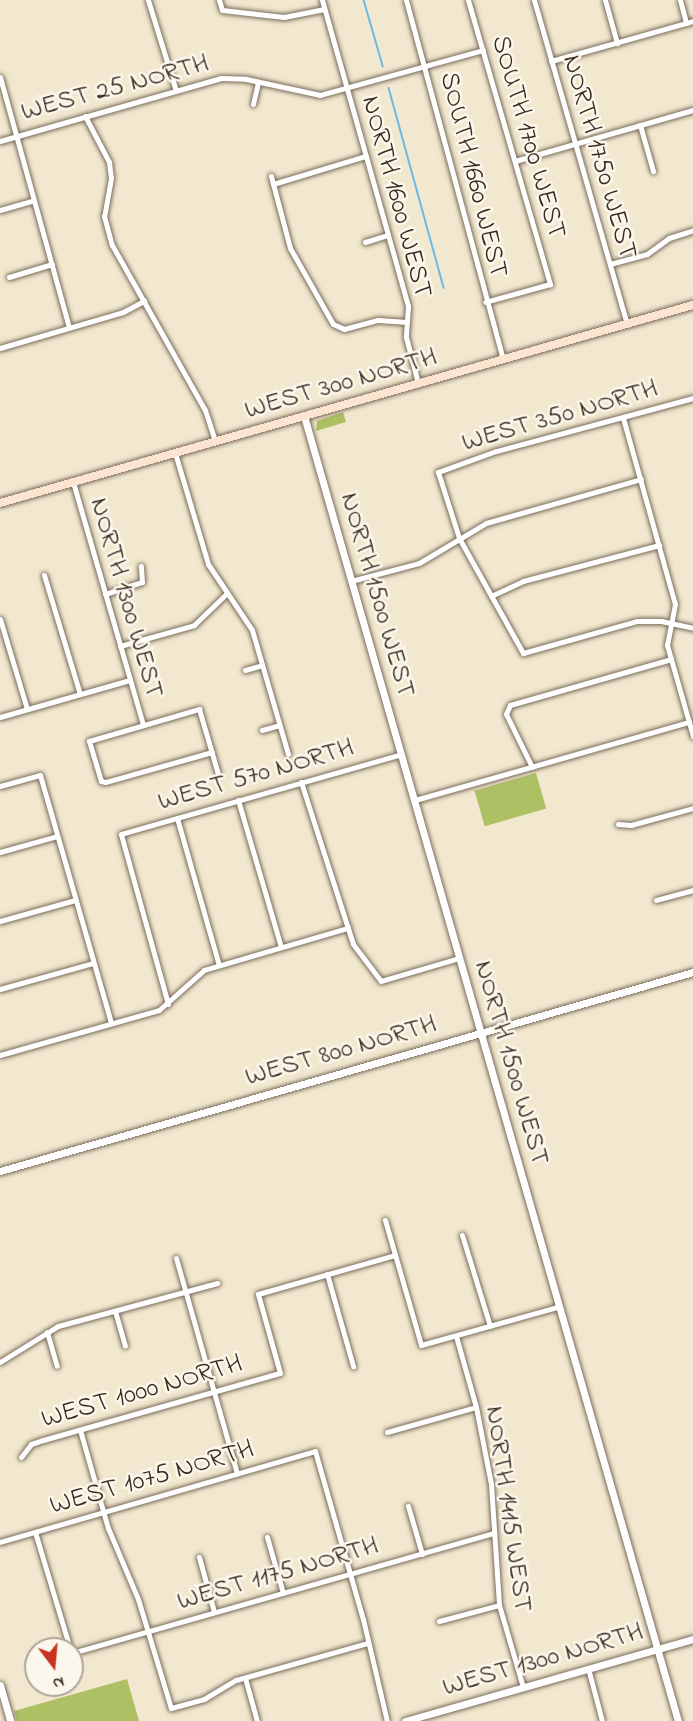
<!DOCTYPE html>
<style>
body{margin:0}
#map{position:relative;width:693px;height:1721px;overflow:hidden;background:#f2e8cf;font-family:"Indie Flower",sans-serif}
div>[style]{position:absolute}
.green>*{inset:0;background:#aec064;transform-origin:0 0}
.stream>*{height:1.5px;margin:-0.75px;padding:0 0.75px;transform-origin:0.75px;border-radius:0.75px;background:#69bae4}
.roads{filter:drop-shadow(0 0 2px #7b6c5c) drop-shadow(0 0 2px #7b6c5c)}
.minor>*{height:5px;margin:-2.5px;padding:0 2.5px;transform-origin:2.5px;border-radius:2.5px;background:#fff}
.tertiary>*{height:7px;margin:-3.5px;padding:0 3.5px;transform-origin:3.5px;border-radius:3.5px;background:#fff}
.secondary>*{height:8px;margin:-4px;padding:0 4px;transform-origin:4px;border-radius:4px;background:#fde4d1}
span{translate:-50% -50%;white-space:nowrap;text-align:center;line-height:1.15;-webkit-text-stroke:5px #fbf7ec;paint-order:stroke}
.street-label{font-size:27px;color:#3b2a1e}
.north{position:absolute;left:24px;top:1637px;width:60px;height:60px;box-sizing:border-box;background:#fbf7ec;border:2px solid #aea59a;border-radius:50%;rotate:164deg;font-size:16px;font-weight:700;line-height:24px;text-align:center;color:#3b2a1e}
.north::after{content:'';display:block;margin:auto;width:21px;height:27px;background:#c8321e;clip-path:polygon(50% 0,100% 100%,50% 72%,0 100%)}
</style>
<div id="map">
<div class="green">
<div style="clip-path:polygon(343px 412px,346px 422px,316px 431px,317px 421px)"></div>
<div style="left:536px;top:773px;width:37px;height:64px;rotate:74deg"></div>
<div style="clip-path:polygon(127px 1679px,139px 1721px,17px 1721px,14px 1711px)"></div>
</div>
<div class="stream">
<div style="left:364px;top:0;width:69px;rotate:73.9deg"></div>
<div style="left:389px;top:88px;width:207px;rotate:74.6deg"></div>
</div>
<div class="roads">
<div class="minor">
<div style="left:148px;top:0;width:95px;rotate:72.9deg"></div>
<div style="left:219px;top:0;width:10px;rotate:73deg"></div>
<div style="left:222px;top:10px;width:62px;rotate:6.4deg"></div>
<div style="left:284px;top:17px;width:41px;rotate:-11.3deg"></div>
<div style="left:322px;top:0;width:318px;rotate:74.3deg"></div>
<div style="left:408px;top:306px;width:31px;rotate:94deg"></div>
<div style="left:406px;top:337px;width:48px;rotate:75.4deg"></div>
<div style="left:406px;top:0;width:372px;rotate:74.9deg"></div>
<div style="left:468px;top:0;width:296px;rotate:73.9deg"></div>
<div style="left:550px;top:284px;width:67px;rotate:164.5deg"></div>
<div style="left:534px;top:0;width:338px;rotate:74deg"></div>
<div style="left:605px;top:0;width:45px;rotate:74.4deg"></div>
<div style="left:680px;top:0;width:24px;rotate:75deg"></div>
<div style="left:551px;top:61px;width:148px;rotate:-15.7deg"></div>
<div style="left:0;top:77px;width:260px;rotate:74.6deg"></div>
<div style="left:253px;top:104px;width:23px;rotate:-77deg"></div>
<div style="left:85px;top:116px;width:52px;rotate:62.4deg"></div>
<div style="left:109px;top:162px;width:16px;rotate:83deg"></div>
<div style="left:111px;top:178px;width:39px;rotate:100deg"></div>
<div style="left:104px;top:216px;width:30px;rotate:75deg"></div>
<div style="left:112px;top:245px;width:189px;rotate:60.6deg"></div>
<div style="left:205px;top:410px;width:33px;rotate:72deg"></div>
<div style="left:640px;top:125px;width:48px;rotate:74.2deg"></div>
<div style="left:0;top:141px;width:230px;rotate:-15.9deg"></div>
<div style="left:221px;top:78px;width:25px;rotate:2deg"></div>
<div style="left:246px;top:79px;width:76px;rotate:12.2deg"></div>
<div style="left:320px;top:95px;width:169px;rotate:-15.4deg"></div>
<div style="left:515px;top:161px;width:185px;rotate:-16deg"></div>
<div style="left:271px;top:176px;width:74px;rotate:75.2deg"></div>
<div style="left:290px;top:248px;width:87px;rotate:60.5deg"></div>
<div style="left:333px;top:324px;width:12px;rotate:24deg"></div>
<div style="left:344px;top:329px;width:35px;rotate:-15deg"></div>
<div style="left:378px;top:320px;width:29px;rotate:4deg"></div>
<div style="left:273px;top:184px;width:97px;rotate:-16.8deg"></div>
<div style="left:0;top:210px;width:35px;rotate:-16deg"></div>
<div style="left:365px;top:242px;width:24px;rotate:-17deg"></div>
<div style="left:610px;top:264px;width:38px;rotate:-15deg"></div>
<div style="left:647px;top:254px;width:27px;rotate:-36deg"></div>
<div style="left:669px;top:238px;width:25px;rotate:-18deg"></div>
<div style="left:9px;top:277px;width:45px;rotate:-16.8deg"></div>
<div style="left:0;top:348px;width:128px;rotate:-16.3deg"></div>
<div style="left:123px;top:312px;width:24px;rotate:-28deg"></div>
<div style="left:693px;top:398px;width:204px;rotate:164.9deg"></div>
<div style="left:496px;top:451px;width:62px;rotate:160.1deg"></div>
<div style="left:438px;top:472px;width:69px;rotate:72.3deg"></div>
<div style="left:459px;top:538px;width:132px;rotate:60.9deg"></div>
<div style="left:523px;top:653px;width:118px;rotate:-15.7deg"></div>
<div style="left:637px;top:621px;width:24px"></div>
<div style="left:661px;top:621px;width:33px;rotate:12deg"></div>
<div style="left:623px;top:418px;width:193px;rotate:74.4deg"></div>
<div style="left:675px;top:604px;width:42px;rotate:101deg"></div>
<div style="left:667px;top:645px;width:95px;rotate:74.1deg"></div>
<div style="left:175px;top:453px;width:116px;rotate:73.4deg"></div>
<div style="left:208px;top:564px;width:79px;rotate:56.3deg"></div>
<div style="left:252px;top:630px;width:129px;rotate:73.8deg"></div>
<div style="left:73px;top:482px;width:253px;rotate:73.9deg"></div>
<div style="left:44px;top:575px;width:124px;rotate:73.2deg"></div>
<div style="left:351px;top:581px;width:70px;rotate:-14.8deg"></div>
<div style="left:419px;top:563px;width:78px;rotate:-30.8deg"></div>
<div style="left:486px;top:523px;width:161px;rotate:-15.8deg"></div>
<div style="left:105px;top:594px;width:39px;rotate:-18deg"></div>
<div style="left:142px;top:582px;width:16px;rotate:-94deg"></div>
<div style="left:491px;top:596px;width:35px;rotate:-25deg"></div>
<div style="left:523px;top:581px;width:141px;rotate:-14.8deg"></div>
<div style="left:0;top:619px;width:94px;rotate:73.3deg"></div>
<div style="left:120px;top:646px;width:77px;rotate:-15.8deg"></div>
<div style="left:194px;top:625px;width:46px;rotate:-44.1deg"></div>
<div style="left:245px;top:670px;width:18px;rotate:-16deg"></div>
<div style="left:0;top:717px;width:135px;rotate:-15.9deg"></div>
<div style="left:262px;top:730px;width:18px;rotate:-16deg"></div>
<div style="left:212px;top:752px;width:111px;rotate:164.3deg"></div>
<div style="left:105px;top:782px;width:4px;rotate:-166deg"></div>
<div style="left:101px;top:781px;width:42px;rotate:-106.7deg"></div>
<div style="left:89px;top:741px;width:115px;rotate:-16.2deg"></div>
<div style="left:199px;top:709px;width:68px;rotate:73.7deg"></div>
<div style="left:532px;top:767px;width:59px;rotate:-116.1deg"></div>
<div style="left:506px;top:714px;width:10px;rotate:-66deg"></div>
<div style="left:510px;top:705px;width:167px;rotate:-15.9deg"></div>
<div style="left:301px;top:782px;width:170px;rotate:72.2deg"></div>
<div style="left:353px;top:944px;width:46px;rotate:52.9deg"></div>
<div style="left:381px;top:981px;width:81px;rotate:-16.4deg"></div>
<div style="left:0;top:786px;width:41px;rotate:-15.4deg"></div>
<div style="left:40px;top:775px;width:258px;rotate:74deg"></div>
<div style="left:238px;top:800px;width:153px;rotate:73.7deg"></div>
<div style="left:415px;top:800px;width:285px;rotate:-15.9deg"></div>
<div style="left:177px;top:818px;width:153px;rotate:74.1deg"></div>
<div style="left:618px;top:824px;width:13px;rotate:4deg"></div>
<div style="left:631px;top:825px;width:64px;rotate:-15.3deg"></div>
<div style="left:0;top:852px;width:59px;rotate:-15.7deg"></div>
<div style="left:656px;top:900px;width:38px;rotate:-15deg"></div>
<div style="left:0;top:921px;width:78px;rotate:-15.6deg"></div>
<div style="left:0;top:989px;width:97px;rotate:-15.6deg"></div>
<div style="left:168px;top:1004px;width:176px;rotate:-105.5deg"></div>
<div style="left:121px;top:834px;width:291px;rotate:-15.9deg"></div>
<div style="left:0;top:1055px;width:165px;rotate:-15.8deg"></div>
<div style="left:159px;top:1010px;width:60px;rotate:-41.6deg"></div>
<div style="left:204px;top:970px;width:150px;rotate:-16.3deg"></div>
<div style="left:385px;top:1220px;width:130px;rotate:73.9deg"></div>
<div style="left:421px;top:1345px;width:141px;rotate:-15.6deg"></div>
<div style="left:462px;top:1235px;width:95px;rotate:72.9deg"></div>
<div style="left:176px;top:1258px;width:224px;rotate:74.2deg"></div>
<div style="left:327px;top:1274px;width:96px;rotate:74.2deg"></div>
<div style="left:115px;top:1311px;width:36px;rotate:74deg"></div>
<div style="left:47px;top:1332px;width:35px;rotate:74deg"></div>
<div style="left:456px;top:1336px;width:74px;rotate:74.3deg"></div>
<div style="left:476px;top:1407px;width:78px;rotate:79deg"></div>
<div style="left:491px;top:1484px;width:121px;rotate:86.2deg"></div>
<div style="left:499px;top:1605px;width:85px;rotate:73.7deg"></div>
<div style="left:0;top:1362px;width:68px;rotate:-31.8deg"></div>
<div style="left:58px;top:1326px;width:165px;rotate:-15.1deg"></div>
<div style="left:80px;top:1430px;width:102px;rotate:74.1deg"></div>
<div style="left:108px;top:1528px;width:77px;rotate:67.1deg"></div>
<div style="left:138px;top:1599px;width:114px;rotate:73.2deg"></div>
<div style="left:171px;top:1708px;width:34px;rotate:-15deg"></div>
<div style="left:204px;top:1699px;width:37px;rotate:-31deg"></div>
<div style="left:236px;top:1680px;width:137px;rotate:-15.7deg"></div>
<div style="left:387px;top:1432px;width:92px;rotate:-15.7deg"></div>
<div style="left:21px;top:1457px;width:16px;rotate:-52deg"></div>
<div style="left:31px;top:1444px;width:13px;rotate:-18deg"></div>
<div style="left:43px;top:1440px;width:246px;rotate:-15.8deg"></div>
<div style="left:280px;top:1373px;width:82px;rotate:-105.6deg"></div>
<div style="left:258px;top:1294px;width:142px;rotate:-15.9deg"></div>
<div style="left:408px;top:1506px;width:50px;rotate:73.7deg"></div>
<div style="left:35px;top:1532px;width:122px;rotate:73.3deg"></div>
<div style="left:267px;top:1537px;width:58px;rotate:74.1deg"></div>
<div style="left:0;top:1542px;width:328px;rotate:-16.1deg"></div>
<div style="left:315px;top:1451px;width:175px;rotate:74.1deg"></div>
<div style="left:363px;top:1619px;width:105px;rotate:76.8deg"></div>
<div style="left:199px;top:1557px;width:57px;rotate:74.7deg"></div>
<div style="left:439px;top:1621px;width:62px;rotate:-14.9deg"></div>
<div style="left:72px;top:1653px;width:439px;rotate:-15.9deg"></div>
<div style="left:588px;top:1668px;width:55px;rotate:75.2deg"></div>
<div style="left:245px;top:1678px;width:45px;rotate:74.4deg"></div>
</div>
<div class="tertiary">
<div style="left:304px;top:416px;width:1358px;rotate:74.01deg"></div>
<div style="left:0;top:1171px;width:721px;rotate:-16.02deg"></div>
<div style="left:0;top:1685px;width:37px;rotate:74deg"></div>
<div style="left:405px;top:1721px;width:299px;rotate:-15.9deg"></div>
</div>
<div class="secondary">
<div style="left:0;top:503px;width:721px;rotate:-15.95deg"></div>
</div>
</div>
<div class="street-label">
<span style="left:115px;top:88px;rotate:-15deg">WEST 25 NORTH</span>
<span style="left:528px;top:137px;rotate:74deg">SOUTH 1700 WEST</span>
<span style="left:599px;top:157px;rotate:74deg">NORTH 1750 WEST</span>
<span style="left:473px;top:175px;rotate:76deg">SOUTH 1660 WEST</span>
<span style="left:396px;top:197px;rotate:75deg">NORTH 1600 WEST</span>
<span style="left:341px;top:384px;rotate:-16deg">WEST 300 NORTH</span>
<span style="left:560px;top:416px;rotate:-16deg">WEST 350 NORTH</span>
<span style="left:377px;top:595px;rotate:74deg">NORTH 1500 WEST</span>
<span style="left:126px;top:598px;rotate:74deg">NORTH 1300 WEST</span>
<span style="left:256px;top:775px;rotate:-16deg">WEST 570 NORTH</span>
<span style="left:341px;top:1051px;rotate:-16deg">WEST 800 NORTH</span>
<span style="left:511px;top:1063px;rotate:74deg">NORTH 1500 WEST</span>
<span style="left:142px;top:1392px;rotate:-16deg">WEST 1000 NORTH</span>
<span style="left:152px;top:1478px;rotate:-16deg">WEST 1075 NORTH</span>
<span style="left:508px;top:1509px;rotate:82deg">NORTH 1415 WEST</span>
<span style="left:278px;top:1574px;rotate:-16deg">WEST 1175 NORTH</span>
<span style="left:543px;top:1660px;rotate:-16deg">WEST 1300 NORTH</span>
</div>
<div class="north">N</div>
</div>
